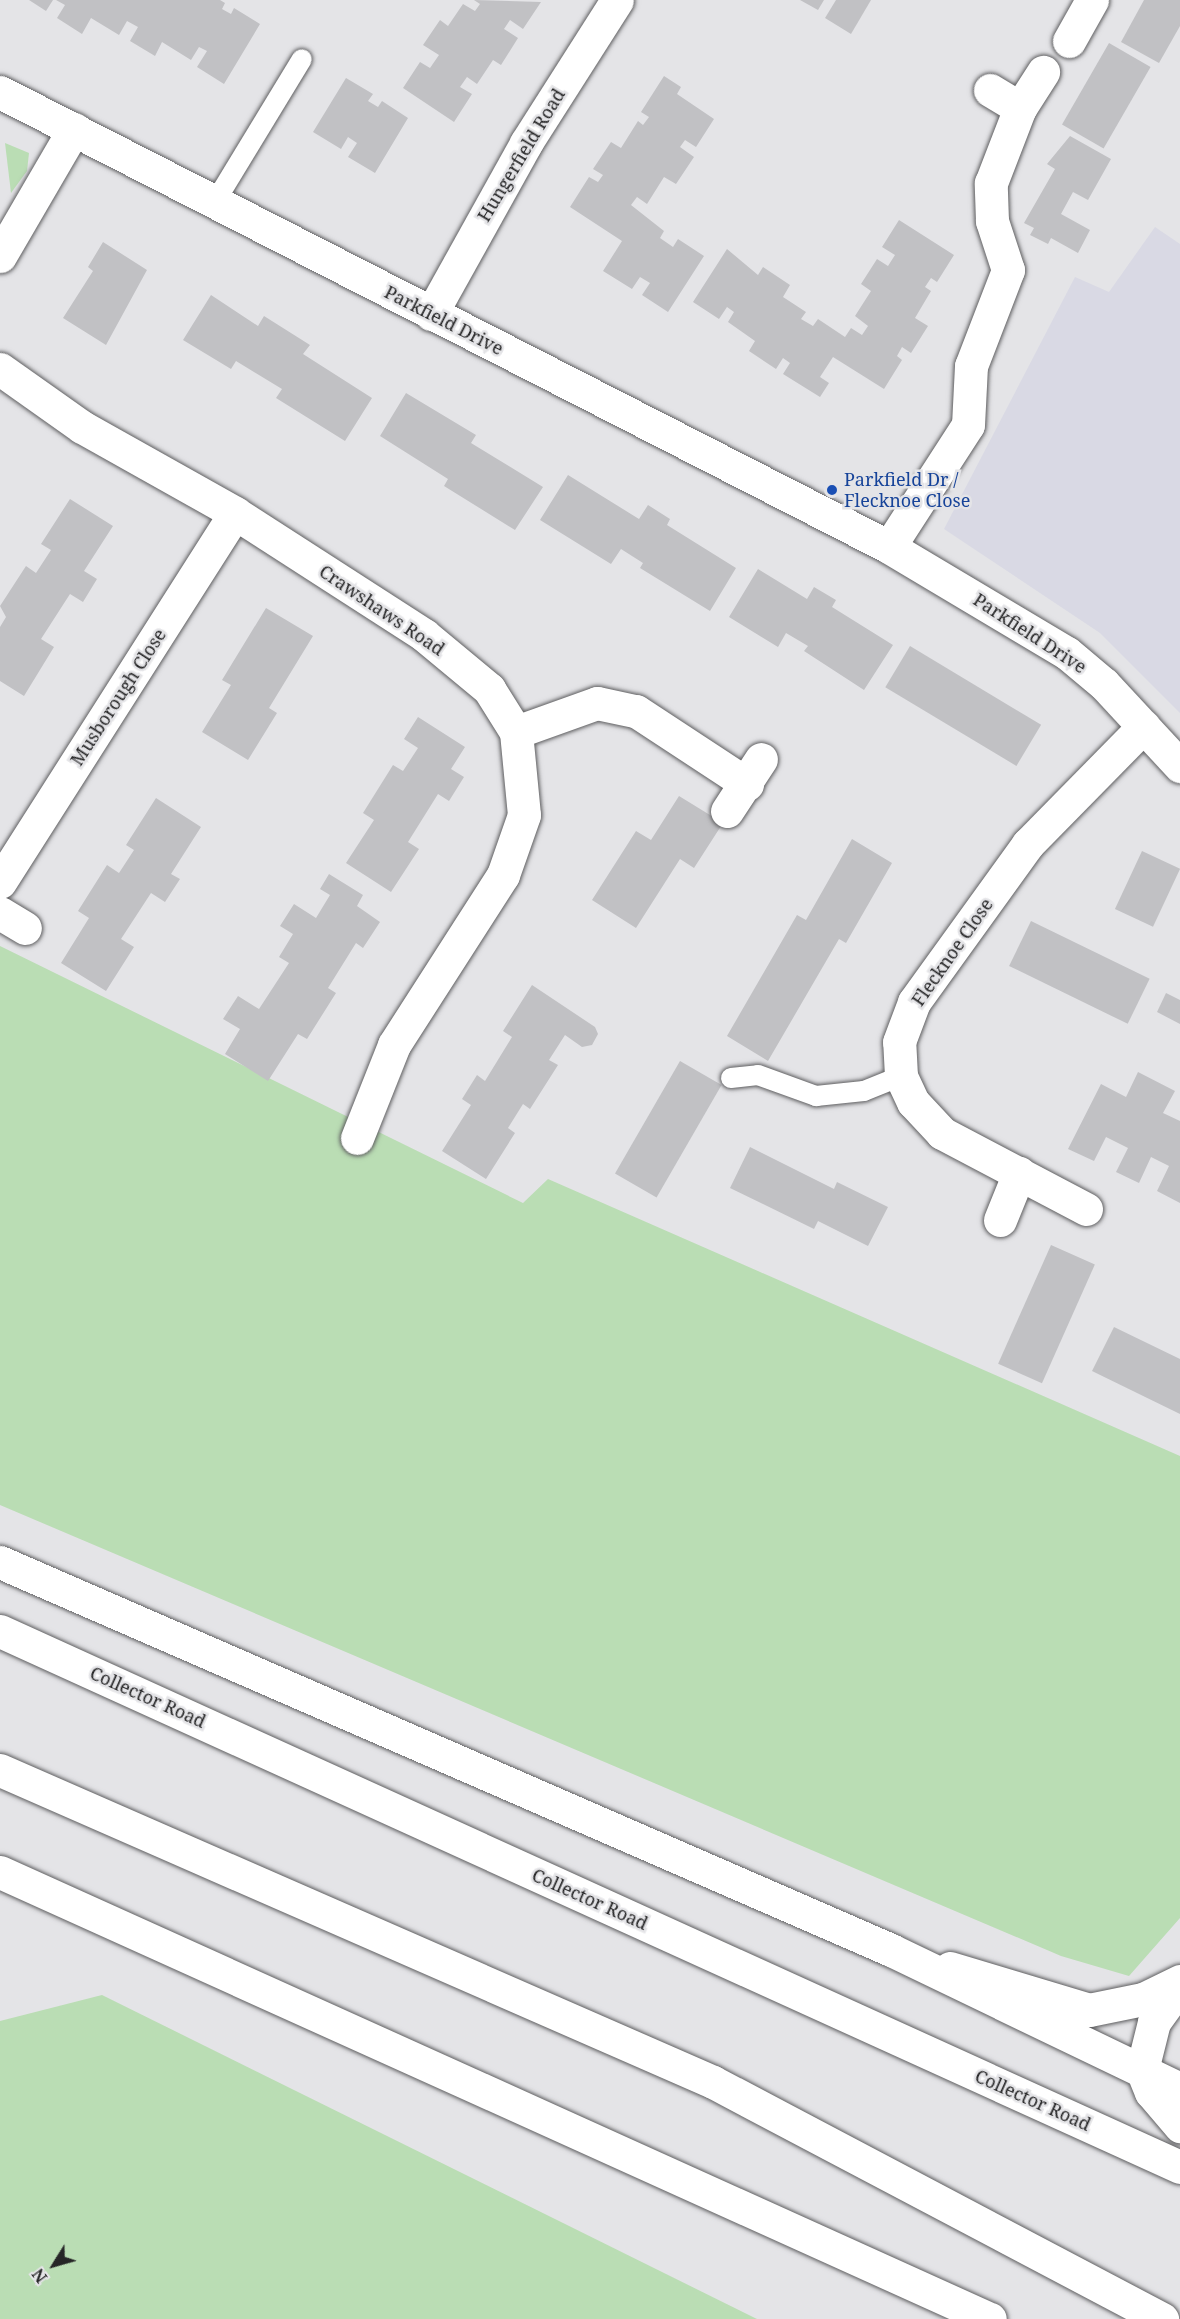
<!DOCTYPE html>
<style>
body{margin:0}
#map{position:relative;width:1180px;height:2319px;overflow:hidden;background:#e4e4e7;font-family:"Noto Serif",serif}
div>[style]{position:absolute}
.built>*{inset:0;background:#d9d9e4}
.green>*{inset:0;background:#baddb4}
.building>*{inset:0;background:#c1c1c4;transform-origin:0 0}
.roads{filter:drop-shadow(0 0 2px #5e5e60) drop-shadow(0 0 2px #5e5e60)}
.service>*{height:20px;margin:-10px;padding:0 10px;transform-origin:10px;border-radius:10px;background:#fff}
.minor>*{height:33px;margin:-16.5px;padding:0 16.5px;transform-origin:16.5px;border-radius:16.5px;background:#fff}
.tertiary>*{height:33px;margin:-16.5px;padding:0 16.5px;transform-origin:16.5px;border-radius:16.5px;background:#fff}
.trunk>*{height:33px;margin:-16.5px;padding:0 16.5px;transform-origin:16.5px;border-radius:16.5px;background:#fff}
.motorway>*{height:33px;margin:-16.5px;padding:0 16.5px;transform-origin:16.5px;border-radius:16.5px;background:#fff}
.dots>*{width:16px;height:16px;translate:-50% -50%;box-sizing:border-box;border:3px solid #e4e4e7;border-radius:50%}
span{translate:-50% -50%;white-space:nowrap;text-align:center;line-height:1.15;-webkit-text-stroke:5px #e4e4e7;paint-order:stroke}
.street-label{font-size:18px;color:#262627}
.transit-label{font-size:18px;color:#164399}
.left{translate:0 -50%;text-align:left}
.north{position:absolute;left:24px;top:2235px;width:60px;height:60px;-webkit-text-stroke:4px #e4e4e7;paint-order:stroke;rotate:233deg;font-size:16px;font-weight:700;line-height:24px;text-align:center;color:#262627}
.north::after{content:'';display:block;margin:auto;width:21px;height:27px;background:#262627;clip-path:polygon(50% 0,100% 100%,50% 72%,0 100%)}
</style>
<div id="map">
<div class="built">
<div style="clip-path:polygon(1155px 227px,1180px 244px,1180px 713px,1100px 633px,944px 529px,1075px 277px,1109px 292px)"></div>
</div>
<div class="green">
<div style="clip-path:polygon(5px 143px,29px 153px,27px 171px,11px 193px)"></div>
<div style="clip-path:polygon(0 946px,523px 1203px,548px 1179px,1180px 1456px,1180px 1918px,1129px 1976px,1061px 1956px,0 1505px)"></div>
<div style="clip-path:polygon(102px 1995px,757px 2319px,0 2319px,0 2021px)"></div>
</div>
<div class="building">
<div style="clip-path:polygon(29px 0,53px 0,46px 11px)"></div>
<div style="clip-path:polygon(56px 0,220px 0,225px 3px,222px 9px,231px 14px,234px 8px,260px 24px,224px 84px,197px 67px,207px 51px,199px 47px,191px 60px,162px 42px,155px 56px,130px 41px,138px 27px,127px 21px,119px 35px,91px 18px,82px 34px,57px 18px,65px 5px)"></div>
<div style="clip-path:polygon(474px 0,541px 2px,523px 29px,510px 20px,504px 29px,518px 38px,501px 65px,493px 60px,477px 84px,467px 77px,460px 87px,472px 94px,454px 122px,403px 88px,420px 62px,430px 68px,439px 55px,423px 45px,440px 20px,448px 26px,463px 4px,475px 11px,480px 4px)"></div>
<div style="clip-path:polygon(800px 0,824px 0,818px 10px)"></div>
<div style="clip-path:polygon(836px 0,871px 0,851px 34px,825px 18px)"></div>
<div style="clip-path:polygon(1144px 0,1180px 0,1180px 26px,1159px 63px,1121px 42px)"></div>
<div style="left:1109px;top:43px;width:48px;height:94px;rotate:30deg"></div>
<div style="clip-path:polygon(664px 76px,681px 87px,677px 94px,714px 119px,696px 147px,685px 140px,680px 147px,694px 157px,676px 184px,664px 177px,647px 204px,637px 197px,631px 205px,664px 231px,660px 238px,673px 247px,678px 239px,704px 256px,668px 312px,642px 295px,650px 283px,640px 277px,632px 289px,603px 271px,622px 241px,570px 207px,589px 177px,598px 182px,603px 175px,593px 169px,611px 142px,621px 148px,638px 121px,643px 125px,649px 117px,641px 112px)"></div>
<div style="clip-path:polygon(346px 78px,373px 94px,368px 101px,378px 107px,382px 101px,408px 118px,375px 173px,348px 157px,357px 143px,348px 137px,341px 149px,313px 132px)"></div>
<div style="clip-path:polygon(1070px 136px,1111px 159px,1088px 200px,1073px 192px,1061px 214px,1090px 230px,1078px 253px,1051px 238px,1048px 244px,1030px 235px,1034px 228px,1024px 223px,1055px 169px,1047px 164px)"></div>
<div style="clip-path:polygon(899px 220px,954px 255px,937px 282px,931px 278px,925px 287px,931px 291px,915px 318px,928px 326px,911px 353px,902px 347px,897px 356px,902px 360px,884px 389px,833px 357px,820px 377px,829px 383px,820px 397px,783px 374px,790px 363px,783px 358px,776px 369px,749px 351px,755px 341px,728px 322px,734px 312px,727px 307px,719px 319px,693px 302px,727px 249px,758px 275px,763px 267px,790px 285px,783px 297px,806px 312px,801px 319px,813px 326px,818px 319px,845px 337px,851px 328px,862px 335px,868px 326px,855px 316px,871px 291px,861px 284px,877px 259px,888px 266px,895px 255px,882px 247px)"></div>
<div style="clip-path:polygon(103px 242px,147px 270px,106px 345px,63px 318px,93px 271px,88px 267px)"></div>
<div style="clip-path:polygon(211px 295px,258px 326px,264px 316px,310px 345px,303px 354px,372px 398px,345px 441px,276px 398px,282px 389px,236px 361px,231px 369px,183px 340px)"></div>
<div style="clip-path:polygon(406px 393px,476px 435px,471px 443px,543px 487px,515px 530px,444px 486px,448px 479px,380px 436px)"></div>
<div style="clip-path:polygon(568px 475px,639px 519px,648px 505px,670px 519px,667px 525px,736px 568px,710px 611px,640px 568px,643px 563px,621px 549px,611px 564px,540px 520px)"></div>
<div style="clip-path:polygon(70px 499px,113px 526px,84px 571px,97px 579px,83px 602px,70px 594px,41px 639px,54px 647px,24px 696px,0 681px,0 627px,6px 617px,0 606px,26px 566px,36px 573px,51px 550px,41px 544px)"></div>
<div style="clip-path:polygon(758px 569px,807px 599px,814px 587px,836px 600px,832px 607px,893px 645px,864px 690px,804px 651px,808px 646px,786px 633px,778px 647px,729px 617px)"></div>
<div style="clip-path:polygon(266px 608px,313px 636px,269px 708px,277px 713px,248px 760px,202px 732px,231px 685px,222px 680px)"></div>
<div style="left:910px;top:646px;width:153px;height:48px;rotate:31deg"></div>
<div style="clip-path:polygon(418px 717px,465px 747px,451px 769px,464px 777px,449px 801px,438px 794px,408px 842px,419px 849px,391px 892px,346px 863px,374px 820px,363px 813px,393px 765px,403px 771px,418px 748px,404px 739px)"></div>
<div style="clip-path:polygon(679px 796px,723px 823px,694px 868px,680px 859px,636px 928px,592px 900px,636px 831px,651px 840px)"></div>
<div style="clip-path:polygon(156px 798px,201px 827px,171px 874px,180px 879px,165px 902px,151px 893px,121px 939px,134px 947px,106px 991px,61px 963px,89px 918px,78px 911px,107px 865px,119px 873px,134px 850px,126px 845px)"></div>
<div style="clip-path:polygon(852px 839px,892px 863px,846px 943px,839px 939px,768px 1061px,727px 1036px,797px 915px,806px 920px)"></div>
<div style="left:1142px;top:851px;width:42px;height:64px;rotate:25deg"></div>
<div style="clip-path:polygon(329px 874px,363px 895px,357px 906px,380px 922px,363px 948px,356px 943px,328px 988px,336px 993px,307px 1039px,298px 1034px,268px 1081px,225px 1054px,240px 1029px,223px 1019px,238px 996px,259px 1009px,289px 963px,279px 957px,293px 934px,280px 926px,294px 904px,316px 918px,330px 895px,320px 889px)"></div>
<div style="left:1031px;top:921px;width:132px;height:50px;rotate:26deg"></div>
<div style="clip-path:polygon(532px 985px,595px 1027px,598px 1034px,592px 1045px,582px 1047px,565px 1035px,549px 1060px,558px 1065px,530px 1109px,523px 1104px,508px 1128px,515px 1133px,486px 1179px,442px 1151px,471px 1105px,462px 1099px,477px 1075px,485px 1081px,512px 1037px,503px 1031px)"></div>
<div style="clip-path:polygon(1166px 993px,1180px 1000px,1180px 1024px,1157px 1012px)"></div>
<div style="left:680px;top:1061px;width:48px;height:130px;rotate:30deg"></div>
<div style="clip-path:polygon(1138px 1072px,1175px 1091px,1163px 1113px,1180px 1121px,1180px 1203px,1157px 1191px,1169px 1166px,1151px 1157px,1139px 1183px,1116px 1172px,1128px 1148px,1106px 1137px,1094px 1161px,1068px 1149px,1101px 1084px,1126px 1097px)"></div>
<div style="clip-path:polygon(750px 1147px,834px 1189px,837px 1182px,888px 1207px,868px 1246px,818px 1221px,814px 1229px,730px 1188px)"></div>
<div style="left:1051px;top:1245px;width:48px;height:130px;rotate:24deg"></div>
<div style="clip-path:polygon(1114px 1327px,1180px 1359px,1180px 1414px,1092px 1371px)"></div>
</div>
<div class="roads">
<div class="service">
<div style="left:215px;top:202px;width:167px;rotate:-58.7deg"></div>
<div style="left:731px;top:1078px;width:27px;rotate:-6deg"></div>
<div style="left:758px;top:1075px;width:62px;rotate:19.9deg"></div>
<div style="left:816px;top:1096px;width:48px;rotate:-5.9deg"></div>
<div style="left:864px;top:1091px;width:40px;rotate:-22deg"></div>
</div>
<div class="minor">
<div style="left:1069px;top:41px;width:47px;rotate:-60.7deg"></div>
<div style="left:990px;top:90px;width:35px;rotate:31deg"></div>
<div style="left:0;top:256px;width:147px;rotate:-59.8deg"></div>
<div style="left:431px;top:314px;width:196px;rotate:-60.9deg"></div>
<div style="left:526px;top:143px;width:169px;rotate:-57.5deg"></div>
<div style="left:0;top:369px;width:100px;rotate:35.3deg"></div>
<div style="left:82px;top:427px;width:176px;rotate:29.3deg"></div>
<div style="left:235px;top:513px;width:225px;rotate:32.8deg"></div>
<div style="left:424px;top:635px;width:85px;rotate:39.7deg"></div>
<div style="left:489px;top:689px;width:51px;rotate:57.9deg"></div>
<div style="left:516px;top:732px;width:83px;rotate:84.5deg"></div>
<div style="left:524px;top:815px;width:64px;rotate:109.3deg"></div>
<div style="left:503px;top:875px;width:202px;rotate:122.7deg"></div>
<div style="left:394px;top:1045px;width:100px;rotate:111.7deg"></div>
<div style="left:889px;top:547px;width:145px;rotate:-57.1deg"></div>
<div style="left:968px;top:425px;width:59px;rotate:-87.1deg"></div>
<div style="left:971px;top:366px;width:103px;rotate:-68.9deg"></div>
<div style="left:1008px;top:270px;width:52px;rotate:-108.1deg"></div>
<div style="left:992px;top:221px;width:38px;rotate:-92deg"></div>
<div style="left:991px;top:183px;width:80px;rotate:-68.9deg"></div>
<div style="left:1020px;top:108px;width:43px;rotate:-57.4deg"></div>
<div style="left:516px;top:732px;width:86px;rotate:-19.7deg"></div>
<div style="left:597px;top:703px;width:40px;rotate:12deg"></div>
<div style="left:636px;top:711px;width:133px;rotate:33.3deg"></div>
<div style="left:727px;top:811px;width:62px;rotate:-56.8deg"></div>
<div style="left:0;top:882px;width:437px;rotate:-57.5deg"></div>
<div style="left:0;top:913px;width:29px;rotate:31deg"></div>
<div style="left:1086px;top:1209px;width:163px;rotate:-152.2deg"></div>
<div style="left:942px;top:1133px;width:42px;rotate:-133.1deg"></div>
<div style="left:913px;top:1102px;width:29px;rotate:-115deg"></div>
<div style="left:901px;top:1076px;width:34px;rotate:-93deg"></div>
<div style="left:899px;top:1042px;width:43px;rotate:-69.4deg"></div>
<div style="left:914px;top:1002px;width:195px;rotate:-54.2deg"></div>
<div style="left:1028px;top:844px;width:165px;rotate:-45.5deg"></div>
<div style="left:1000px;top:1220px;width:51px;rotate:-68deg"></div>
</div>
<div class="tertiary">
<div style="left:0;top:92px;width:999px;rotate:27.1deg"></div>
<div style="left:889px;top:547px;width:207px;rotate:30.8deg"></div>
<div style="left:1067px;top:653px;width:48px;rotate:40deg"></div>
<div style="left:1104px;top:684px;width:112px;rotate:47.2deg"></div>
<div style="left:950px;top:1968px;width:145px;rotate:16.8deg"></div>
<div style="left:1089px;top:2010px;width:55px;rotate:-11.5deg"></div>
<div style="left:1143px;top:1999px;width:41px;rotate:-25.9deg"></div>
<div style="left:1142px;top:2070px;width:49px;rotate:-76deg"></div>
<div style="left:1154px;top:2022px;width:44px;rotate:-54.2deg"></div>
</div>
<div class="trunk">
<div style="left:0;top:1562px;width:972px;rotate:23.53deg"></div>
<div style="left:891px;top:1950px;width:321px;rotate:25.7deg"></div>
<div style="left:0;top:1631px;width:1296px;rotate:24.43deg"></div>
<div style="left:1142px;top:2070px;width:24px;rotate:68deg"></div>
<div style="left:1151px;top:2092px;width:45px;rotate:49.5deg"></div>
</div>
<div class="motorway">
<div style="left:0;top:1770px;width:778px;rotate:23.63deg"></div>
<div style="left:713px;top:2082px;width:508px;rotate:27.83deg"></div>
<div style="left:0;top:1872px;width:1086px;rotate:24.3deg"></div>
</div>
</div>
<div class="dots">
<div style="left:832px;top:490px;background:#1a4fb4"></div>
</div>
<div class="street-label">
<span style="left:521px;top:155px;rotate:-59deg">Hungerfield Road</span>
<span style="left:444px;top:320px;rotate:27deg">Parkfield Drive</span>
<span style="left:382px;top:610px;rotate:34deg">Crawshaws Road</span>
<span style="left:1030px;top:633px;rotate:33deg">Parkfield Drive</span>
<span style="left:118px;top:697px;rotate:-57deg">Musborough Close</span>
<span style="left:952px;top:952px;rotate:-55deg">Flecknoe Close</span>
<span style="left:148px;top:1697px;rotate:24deg">Collector Road</span>
<span style="left:590px;top:1899px;rotate:24deg">Collector Road</span>
<span style="left:1033px;top:2100px;rotate:24deg">Collector Road</span>
</div>
<div class="transit-label">
<span class="left" style="left:844px;top:490px">Parkfield Dr /<br>Flecknoe Close</span>
</div>
<div class="north">N</div>
</div>
